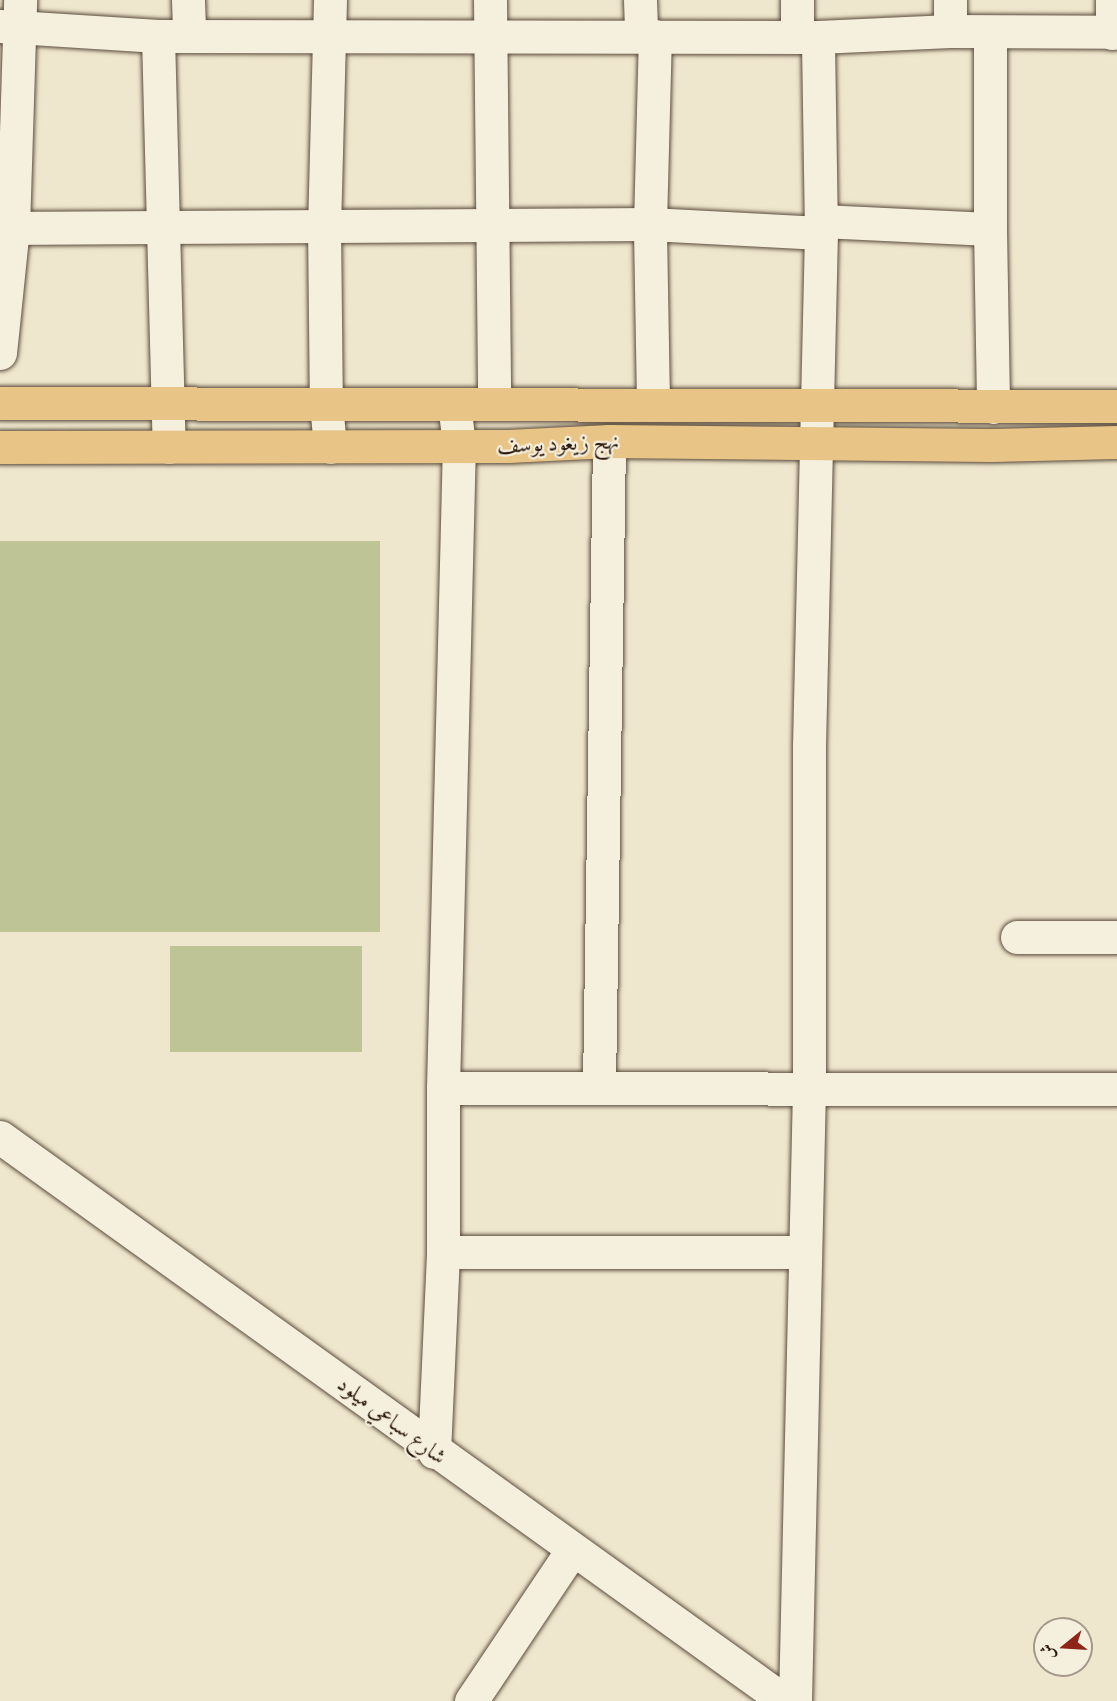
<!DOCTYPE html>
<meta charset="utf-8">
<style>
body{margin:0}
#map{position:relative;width:1117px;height:1701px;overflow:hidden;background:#efe7cd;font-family:"EB Garamond",Amiri,serif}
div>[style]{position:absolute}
.green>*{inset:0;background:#bec495;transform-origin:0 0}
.roads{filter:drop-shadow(0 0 2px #5b4b3c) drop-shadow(0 0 2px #5b4b3c)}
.minor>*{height:33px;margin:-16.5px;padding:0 16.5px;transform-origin:16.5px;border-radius:16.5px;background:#f5efde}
.major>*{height:33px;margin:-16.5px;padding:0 16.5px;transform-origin:16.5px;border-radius:16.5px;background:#e8c486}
span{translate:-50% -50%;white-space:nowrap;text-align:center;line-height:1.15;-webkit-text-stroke:4.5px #f5efde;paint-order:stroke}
.street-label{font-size:22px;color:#2a170c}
.north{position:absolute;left:1033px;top:1617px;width:60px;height:60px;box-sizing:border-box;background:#f5efde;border:2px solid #a4998a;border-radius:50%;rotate:252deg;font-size:16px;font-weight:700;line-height:24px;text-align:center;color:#2a170c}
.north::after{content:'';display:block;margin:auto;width:21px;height:27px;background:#8f2418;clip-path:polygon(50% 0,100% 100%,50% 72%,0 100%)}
</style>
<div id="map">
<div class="green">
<div style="left:380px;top:541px;width:391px;height:380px;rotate:90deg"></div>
<div style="left:170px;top:946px;width:192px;height:106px"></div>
</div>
<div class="roads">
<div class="minor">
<div style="left:188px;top:0;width:33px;rotate:88deg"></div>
<div style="left:330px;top:0;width:224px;rotate:91.5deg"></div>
<div style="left:324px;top:224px;width:179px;rotate:89.4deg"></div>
<div style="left:326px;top:403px;width:44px;rotate:84.8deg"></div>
<div style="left:490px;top:0;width:404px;rotate:89.4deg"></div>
<div style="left:640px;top:0;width:36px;rotate:88deg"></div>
<div style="left:0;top:26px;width:158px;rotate:3.6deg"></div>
<div style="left:158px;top:36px;width:660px;rotate:0.09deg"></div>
<div style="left:818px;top:37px;width:132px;rotate:-2.6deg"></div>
<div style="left:950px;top:31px;width:167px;rotate:0.3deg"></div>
<div style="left:950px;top:31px;width:31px;rotate:-90deg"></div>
<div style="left:1112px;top:33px;width:33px;rotate:-90deg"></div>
<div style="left:158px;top:36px;width:411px;rotate:88.5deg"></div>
<div style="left:797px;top:37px;width:37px;rotate:-90deg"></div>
<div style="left:821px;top:221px;width:169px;rotate:2.7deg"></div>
<div style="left:990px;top:229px;width:178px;rotate:89deg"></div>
<div style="left:0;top:228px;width:650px;rotate:-0.35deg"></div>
<div style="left:650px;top:224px;width:171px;rotate:3deg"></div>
<div style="left:990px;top:229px;width:196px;rotate:-90deg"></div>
<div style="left:0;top:353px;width:126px;rotate:-84.1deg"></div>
<div style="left:13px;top:228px;width:228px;rotate:-88.2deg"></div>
<div style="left:653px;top:402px;width:178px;rotate:-91deg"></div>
<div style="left:650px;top:224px;width:188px;rotate:-88.5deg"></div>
<div style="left:1017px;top:937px;width:100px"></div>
<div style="left:599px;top:1086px;width:645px;rotate:-89.11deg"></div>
<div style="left:443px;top:1088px;width:674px;rotate:0.09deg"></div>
<div style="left:0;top:1137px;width:967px;rotate:35.7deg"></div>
<div style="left:443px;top:1252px;width:362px"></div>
<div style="left:434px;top:1452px;width:200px;rotate:-87.4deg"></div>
<div style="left:443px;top:1252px;width:164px;rotate:-90deg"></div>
<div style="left:443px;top:1088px;width:644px;rotate:-88.58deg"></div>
<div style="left:459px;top:444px;width:40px;rotate:-97.1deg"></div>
<div style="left:471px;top:1701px;width:182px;rotate:-56.2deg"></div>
<div style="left:795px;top:1701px;width:614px;rotate:-88.69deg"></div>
<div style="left:809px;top:1087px;width:341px;rotate:-90deg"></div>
<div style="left:809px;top:746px;width:513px;rotate:-88.66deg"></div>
<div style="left:821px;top:233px;width:196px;rotate:-90.9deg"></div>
</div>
<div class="major">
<div style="left:0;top:403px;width:1117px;rotate:0.15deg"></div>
<div style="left:0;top:447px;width:508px;rotate:-0.11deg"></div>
<div style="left:508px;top:446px;width:101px;rotate:-2.8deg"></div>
<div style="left:609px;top:441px;width:381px;rotate:0.6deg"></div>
<div style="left:990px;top:445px;width:127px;rotate:-1.4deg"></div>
</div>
</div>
<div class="street-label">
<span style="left:558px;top:443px;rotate:-2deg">نهج زيغود يوسف</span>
<span style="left:392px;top:1420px;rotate:37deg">شارع سباعي ميلود</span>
</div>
<div class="north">ش</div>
</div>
